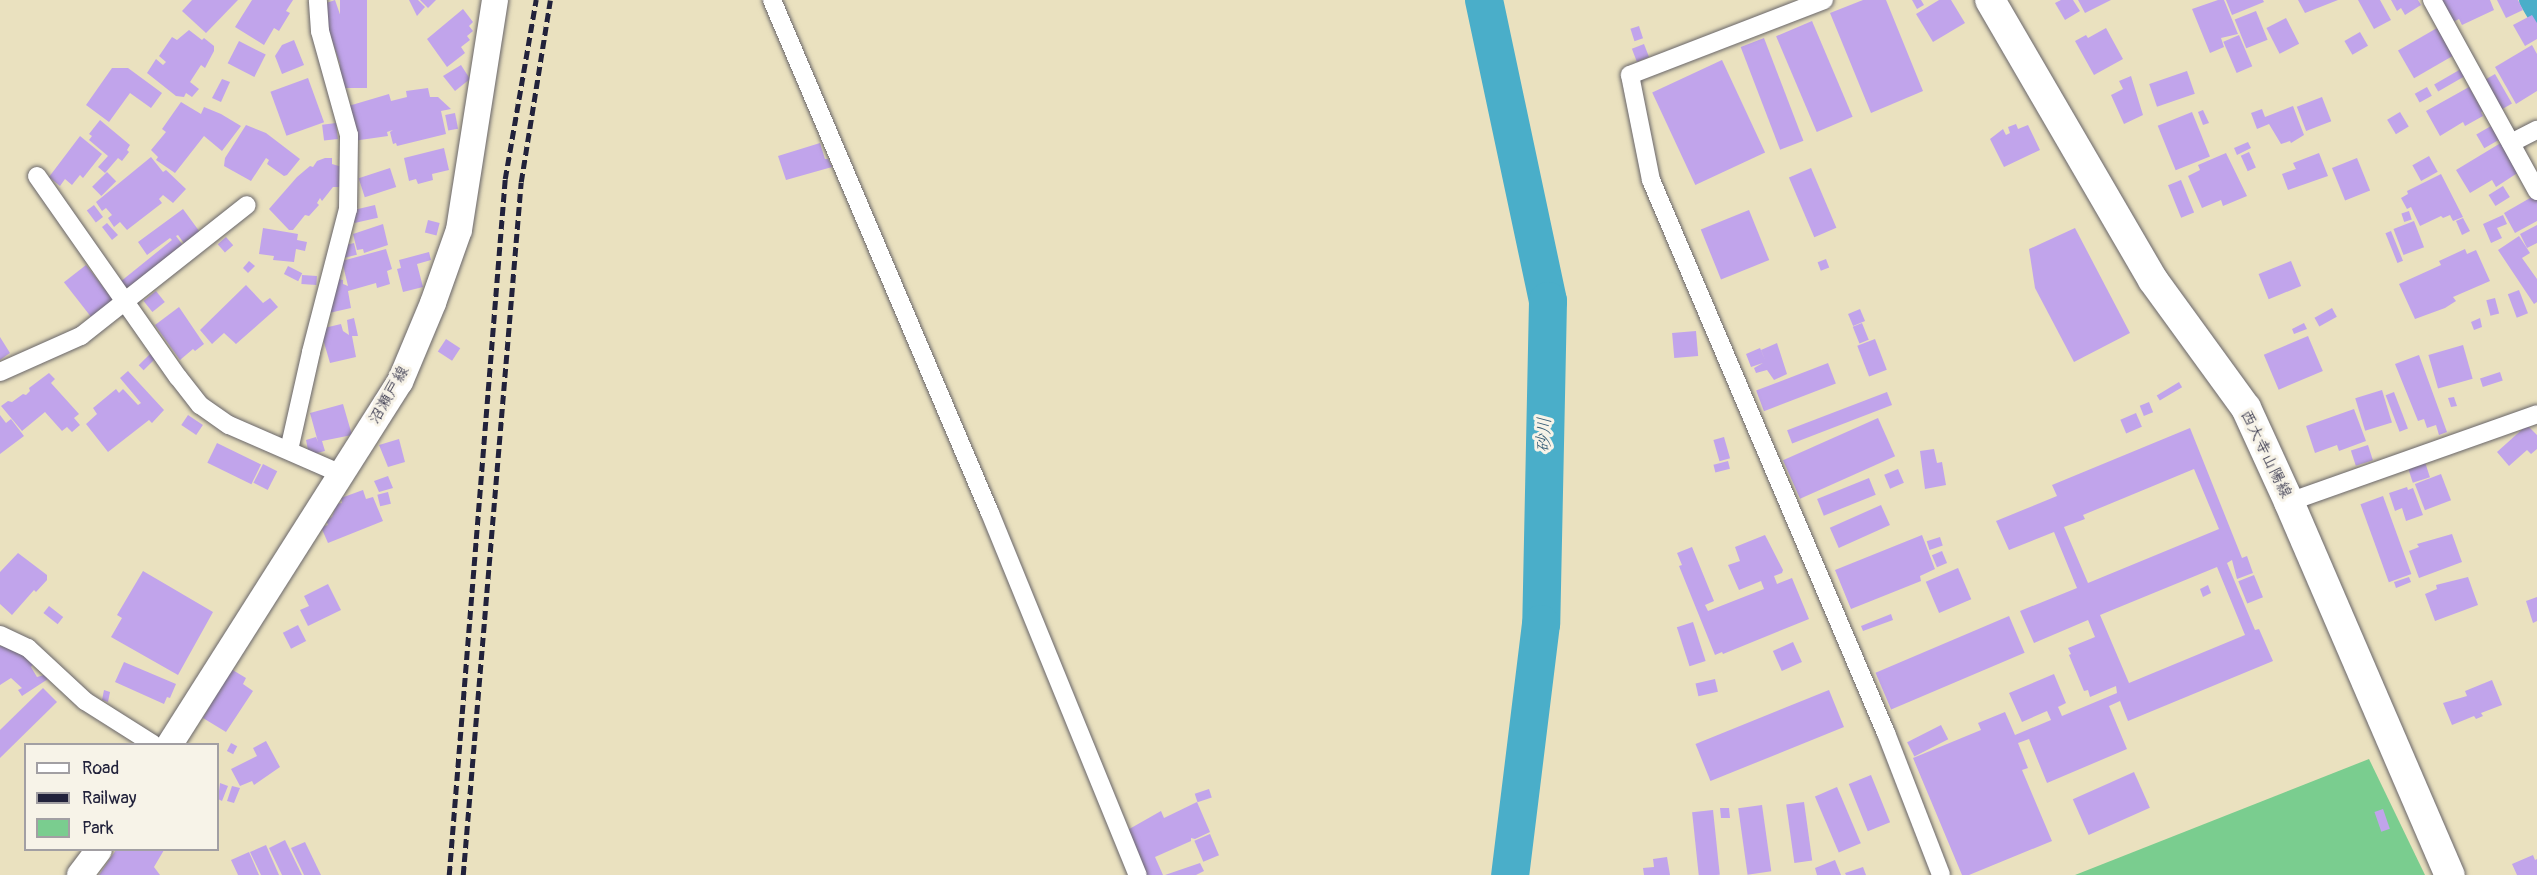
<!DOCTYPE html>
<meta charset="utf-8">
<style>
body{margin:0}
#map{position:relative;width:2537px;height:875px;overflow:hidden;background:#eae1bf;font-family:Pangolin,"Klee One",sans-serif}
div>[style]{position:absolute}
.green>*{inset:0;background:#7acd8f}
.canal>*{height:22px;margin:-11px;padding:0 11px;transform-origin:11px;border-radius:11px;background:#4aaec9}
.river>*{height:38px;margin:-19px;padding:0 19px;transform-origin:19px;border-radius:19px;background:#4aaec9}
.building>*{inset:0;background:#c1a4eb;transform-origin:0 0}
.roads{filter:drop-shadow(0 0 2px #686569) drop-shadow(0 0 2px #686569)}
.minor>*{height:18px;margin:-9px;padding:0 9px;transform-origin:9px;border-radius:9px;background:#fff}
.secondary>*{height:26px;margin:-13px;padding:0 13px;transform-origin:13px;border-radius:13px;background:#fff}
.primary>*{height:30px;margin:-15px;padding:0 15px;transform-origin:15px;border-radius:15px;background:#fff}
.rail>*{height:4.5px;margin-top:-2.25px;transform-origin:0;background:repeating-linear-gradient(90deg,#22223b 0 9px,transparent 0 13.5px)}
span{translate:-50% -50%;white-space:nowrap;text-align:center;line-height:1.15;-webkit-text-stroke:6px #f7f3e8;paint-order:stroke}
.street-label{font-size:16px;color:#22223b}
.water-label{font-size:18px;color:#325a74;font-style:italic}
.legend{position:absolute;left:24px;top:743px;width:195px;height:108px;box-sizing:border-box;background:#f7f3e8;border:2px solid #a29fa3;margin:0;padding:8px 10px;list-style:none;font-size:18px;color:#22223b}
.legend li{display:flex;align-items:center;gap:12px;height:30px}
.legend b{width:30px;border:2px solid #a29fa3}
</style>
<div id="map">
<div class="green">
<div style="clip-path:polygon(2369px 759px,2425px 875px,2075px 875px)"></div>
</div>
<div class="canal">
<div style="left:2530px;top:0;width:14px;rotate:60deg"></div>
</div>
<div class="river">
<div style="left:1484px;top:0;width:308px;rotate:78deg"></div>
<div style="left:1548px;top:301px;width:323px;rotate:91.2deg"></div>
<div style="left:1541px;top:624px;width:253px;rotate:97deg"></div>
</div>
<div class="building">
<div style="clip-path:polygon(192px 0,238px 0,206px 33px,182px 11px)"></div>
<div style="clip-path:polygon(252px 0,293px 0,286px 11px,290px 13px,279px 31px,274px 28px,264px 45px,235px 27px)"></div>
<div style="left:335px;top:0;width:85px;height:16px;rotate:71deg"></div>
<div style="left:340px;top:0;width:27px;height:88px"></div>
<div style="clip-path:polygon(409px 0,418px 0,425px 7px,417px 16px)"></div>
<div style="clip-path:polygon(420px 0,436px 0,428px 8px)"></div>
<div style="clip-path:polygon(1863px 0,1886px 0,1923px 91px,1871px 113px,1830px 13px)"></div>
<div style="clip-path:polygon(1912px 0,1921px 0,1924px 5px,1917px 9px)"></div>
<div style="clip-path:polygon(1939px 0,1951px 0,1965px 23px,1933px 42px,1916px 14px)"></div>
<div style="clip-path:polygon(2061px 0,2073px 0,2080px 11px,2065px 20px,2055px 3px)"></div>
<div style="clip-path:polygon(2078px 0,2111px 0,2085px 13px)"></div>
<div style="clip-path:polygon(2218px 0,2224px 0,2238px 34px,2221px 38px,2224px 47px,2210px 53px,2192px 9px)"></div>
<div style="clip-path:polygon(2226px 0,2263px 0,2264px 2px,2232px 15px)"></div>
<div style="clip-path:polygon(2298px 0,2338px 0,2305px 13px)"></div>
<div style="clip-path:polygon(2358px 0,2380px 0,2391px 20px,2374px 29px)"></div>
<div style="clip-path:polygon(2391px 0,2418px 0,2421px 5px,2405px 15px,2401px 8px,2397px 11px)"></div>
<div style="clip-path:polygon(2438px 0,2490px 0,2494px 10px,2462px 25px,2459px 19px,2449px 24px)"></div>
<div style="clip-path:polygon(2497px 0,2518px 0,2523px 10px,2506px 18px)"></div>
<div style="clip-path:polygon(463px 9px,473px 22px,469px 26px,473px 31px,467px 36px,470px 40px,461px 47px,465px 53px,447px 67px,427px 39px)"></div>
<div style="left:2256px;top:11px;width:31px;height:23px;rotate:68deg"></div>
<div style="clip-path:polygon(2532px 15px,2537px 23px,2537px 39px,2525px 46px,2513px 25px)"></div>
<div style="left:2286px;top:18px;width:29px;height:22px;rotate:63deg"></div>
<div style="left:1812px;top:21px;width:104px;height:39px;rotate:67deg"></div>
<div style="left:1639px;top:26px;width:13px;height:9px;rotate:72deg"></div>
<div style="clip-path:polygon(2106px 28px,2123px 59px,2094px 75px,2075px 41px,2086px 35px,2088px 38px)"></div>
<div style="left:2437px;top:28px;width:32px;height:45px;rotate:60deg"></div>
<div style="clip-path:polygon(189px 30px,202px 40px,204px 38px,214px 46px,214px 51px,205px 68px,201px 65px,190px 82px,199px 89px,192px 97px,186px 93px,184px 97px,176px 96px,147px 73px,156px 59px,163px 65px,166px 62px,159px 56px,172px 37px,177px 40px)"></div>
<div style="left:2360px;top:32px;width:16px;height:18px;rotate:60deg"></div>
<div style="left:2239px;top:35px;width:34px;height:17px;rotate:67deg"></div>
<div style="left:1764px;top:38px;width:110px;height:25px;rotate:69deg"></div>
<div style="clip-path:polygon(294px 40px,304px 65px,282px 74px,275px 56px,282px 45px)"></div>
<div style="left:239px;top:41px;width:30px;height:25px;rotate:27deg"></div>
<div style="left:1644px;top:44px;width:14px;height:13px;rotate:69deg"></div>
<div style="clip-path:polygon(2532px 45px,2537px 54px,2537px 91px,2516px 104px,2495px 67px)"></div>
<div style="left:1722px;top:60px;width:102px;height:77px;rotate:65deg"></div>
<div style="clip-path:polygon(461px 65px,470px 79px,455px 91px,443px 76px)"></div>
<div style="clip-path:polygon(112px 68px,128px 68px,162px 93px,151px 108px,130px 93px,109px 122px,86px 105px)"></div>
<div style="left:2461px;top:69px;width:8px;height:31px;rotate:60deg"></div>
<div style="left:2187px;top:71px;width:24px;height:40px;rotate:71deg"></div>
<div style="left:2495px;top:74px;width:34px;height:15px;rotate:60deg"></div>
<div style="clip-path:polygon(2131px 76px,2143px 115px,2124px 124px,2111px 95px,2123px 89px,2119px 81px)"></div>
<div style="left:308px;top:78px;width:47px;height:40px;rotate:70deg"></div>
<div style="clip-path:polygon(222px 79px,230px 82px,221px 102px,212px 98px)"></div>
<div style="left:2427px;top:87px;width:10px;height:14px;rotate:61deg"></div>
<div style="clip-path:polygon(2469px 87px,2483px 111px,2481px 112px,2483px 116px,2465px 126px,2463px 122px,2440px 136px,2426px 111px)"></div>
<div style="clip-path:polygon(428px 88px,430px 97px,438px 97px,451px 109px,441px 111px,446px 134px,397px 146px,396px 143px,393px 144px,390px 132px,393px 130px,387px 132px,388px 136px,353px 141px,345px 107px,389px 94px,391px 101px,407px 97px,406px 91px)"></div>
<div style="left:2322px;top:97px;width:26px;height:27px;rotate:69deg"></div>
<div style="clip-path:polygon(181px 102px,201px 114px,204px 107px,221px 114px,241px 126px,222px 151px,204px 136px,175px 173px,156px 160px,158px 157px,151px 150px,166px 132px,162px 129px)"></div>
<div style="clip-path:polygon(2293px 106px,2304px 135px,2291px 143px,2290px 141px,2281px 144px,2269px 124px,2257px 129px,2251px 113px,2262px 109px,2265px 117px)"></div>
<div style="clip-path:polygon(2203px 110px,2209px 123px,2203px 125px,2198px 112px)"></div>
<div style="left:2192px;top:112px;width:48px;height:37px;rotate:68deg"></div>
<div style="left:2400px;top:112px;width:17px;height:15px;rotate:59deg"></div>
<div style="left:455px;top:113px;width:16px;height:10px;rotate:79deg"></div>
<div style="clip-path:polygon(100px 120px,130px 145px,127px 150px,129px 152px,122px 161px,118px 158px,105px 173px,98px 167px,108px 156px,89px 140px,92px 136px,89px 134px)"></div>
<div style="left:336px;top:123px;width:16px;height:14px;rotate:83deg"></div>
<div style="clip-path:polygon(2016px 124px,2018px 129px,2028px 125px,2040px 150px,2004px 167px,1990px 139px,2003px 129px,2006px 135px,2010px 133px,2008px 127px)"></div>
<div style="clip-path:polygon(246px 125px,266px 133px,300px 159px,287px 175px,284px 176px,267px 164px,269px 160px,266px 158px,251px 181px,224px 166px,225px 158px)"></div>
<div style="left:2491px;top:126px;width:16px;height:17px;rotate:60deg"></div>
<div style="clip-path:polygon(80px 136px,102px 154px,83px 178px,80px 175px,72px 185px,65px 179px,60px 186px,49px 177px)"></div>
<div style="clip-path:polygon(2504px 141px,2522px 170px,2496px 187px,2492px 180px,2470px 193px,2456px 170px)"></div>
<div style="clip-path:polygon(2248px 142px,2251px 148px,2237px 155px,2234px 148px)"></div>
<div style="clip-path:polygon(820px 143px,825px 159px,828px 159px,832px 167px,786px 180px,778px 156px)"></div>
<div style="clip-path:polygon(444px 148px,449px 170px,432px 174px,433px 180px,418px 184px,416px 179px,409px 181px,404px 158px)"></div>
<div style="left:2249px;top:152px;width:17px;height:9px;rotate:66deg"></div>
<div style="clip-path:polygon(2226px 153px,2247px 196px,2223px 206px,2221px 200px,2202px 208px,2188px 176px,2200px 170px,2198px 165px)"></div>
<div style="clip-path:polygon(2319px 153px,2328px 176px,2288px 190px,2282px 174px,2296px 169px,2293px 163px)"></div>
<div style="left:2429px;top:156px;width:18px;height:19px;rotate:61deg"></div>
<div style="clip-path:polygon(151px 157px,163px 172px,166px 170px,186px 189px,173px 203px,163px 195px,159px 199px,162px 203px,127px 230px,120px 222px,114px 227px,108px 218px,112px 215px,106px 208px,102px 211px,96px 202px)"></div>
<div style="clip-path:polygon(325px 158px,332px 158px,332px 164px,342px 167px,340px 187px,333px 187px,322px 201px,320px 198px,317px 203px,319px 205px,309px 216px,305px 215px,293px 230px,289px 230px,269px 209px,297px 177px,310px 166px,313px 167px,317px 161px)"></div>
<div style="left:2357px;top:158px;width:35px;height:27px;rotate:68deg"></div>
<div style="left:390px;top:168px;width:20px;height:33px;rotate:72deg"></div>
<div style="left:1811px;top:168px;width:65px;height:24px;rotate:67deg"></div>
<div style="left:107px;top:172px;width:13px;height:21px;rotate:45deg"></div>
<div style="clip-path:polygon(2441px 174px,2463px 217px,2453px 221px,2450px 215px,2443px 218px,2441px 216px,2420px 226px,2411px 207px,2407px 209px,2401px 198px,2408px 194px,2407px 191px)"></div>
<div style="left:2181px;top:180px;width:35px;height:14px;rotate:68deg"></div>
<div style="left:2503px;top:186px;width:13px;height:17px;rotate:58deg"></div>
<div style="clip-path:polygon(2537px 194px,2537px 221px,2515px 233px,2504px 213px)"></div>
<div style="left:94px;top:205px;width:15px;height:9px;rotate:53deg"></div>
<div style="left:375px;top:205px;width:13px;height:24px;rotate:77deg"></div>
<div style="clip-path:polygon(183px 209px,205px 239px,189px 250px,178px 235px,176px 236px,185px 248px,129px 293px,120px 282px,172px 240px,170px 238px,147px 255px,138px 242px)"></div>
<div style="left:1749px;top:210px;width:54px;height:52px;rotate:68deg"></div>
<div style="left:2409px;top:211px;width:9px;height:8px;rotate:72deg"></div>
<div style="clip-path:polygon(2503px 215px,2507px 224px,2497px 228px,2502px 238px,2491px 243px,2483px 224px)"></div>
<div style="clip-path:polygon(2463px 218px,2470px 231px,2462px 235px,2456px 221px)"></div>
<div style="left:428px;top:220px;width:12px;height:13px;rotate:14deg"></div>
<div style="left:2414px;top:221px;width:28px;height:22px;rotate:69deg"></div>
<div style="clip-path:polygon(107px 223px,118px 235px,112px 240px,102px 227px)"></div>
<div style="clip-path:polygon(383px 224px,388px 245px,364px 253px,363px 249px,357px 250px,353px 234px)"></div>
<div style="clip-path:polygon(2537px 225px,2537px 243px,2527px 248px,2520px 234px)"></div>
<div style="clip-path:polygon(263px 228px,298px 234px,297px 240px,307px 242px,305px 251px,296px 249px,294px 262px,273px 260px,274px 256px,259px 254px)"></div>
<div style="clip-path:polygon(2075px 228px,2130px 333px,2074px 362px,2035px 288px,2029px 249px)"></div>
<div style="left:2391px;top:231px;width:32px;height:6px;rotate:68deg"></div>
<div style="clip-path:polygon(2519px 236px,2530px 253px,2522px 258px,2537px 279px,2537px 302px,2534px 304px,2498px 250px)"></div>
<div style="left:226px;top:237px;width:11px;height:11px;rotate:49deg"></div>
<div style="left:354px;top:243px;width:12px;height:15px;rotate:76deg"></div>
<div style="clip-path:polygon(386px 249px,392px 269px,387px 271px,390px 284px,377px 288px,376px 283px,348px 291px,351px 308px,329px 313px,330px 277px,343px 280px,343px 284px,348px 286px,342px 261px)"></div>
<div style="clip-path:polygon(2465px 249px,2467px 254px,2476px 250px,2490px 281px,2453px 297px,2456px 301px,2445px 308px,2415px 319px,2399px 284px,2441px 265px,2439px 261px)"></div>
<div style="clip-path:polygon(429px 252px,431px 260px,417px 264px,423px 287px,403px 292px,397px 269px,401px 268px,399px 260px)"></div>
<div style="left:1826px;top:259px;width:9px;height:9px;rotate:69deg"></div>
<div style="clip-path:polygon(249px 261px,255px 266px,248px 273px,243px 268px)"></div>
<div style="left:2291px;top:261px;width:27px;height:35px;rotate:68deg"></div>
<div style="left:86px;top:265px;width:47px;height:28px;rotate:52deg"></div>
<div style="left:288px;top:266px;width:16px;height:9px;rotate:27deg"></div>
<div style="left:302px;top:275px;width:15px;height:9px;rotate:4deg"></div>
<div style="clip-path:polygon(246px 285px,263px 303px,270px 298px,278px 307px,236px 344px,224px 333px,212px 344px,200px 330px)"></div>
<div style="left:2519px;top:290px;width:25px;height:12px;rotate:69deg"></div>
<div style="left:156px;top:291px;width:14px;height:16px;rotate:51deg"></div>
<div style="left:2495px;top:298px;width:16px;height:9px;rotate:75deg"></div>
<div style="clip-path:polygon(179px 307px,204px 344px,195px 351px,193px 349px,180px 360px,155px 325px)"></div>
<div style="left:2332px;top:308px;width:10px;height:20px;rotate:61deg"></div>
<div style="left:1860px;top:309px;width:13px;height:13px;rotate:67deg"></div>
<div style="clip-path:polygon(354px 318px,358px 336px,352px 336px,356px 357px,330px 363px,320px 329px,341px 324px,343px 331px,349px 335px,347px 320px)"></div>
<div style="clip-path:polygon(2480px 318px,2482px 327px,2474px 330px,2471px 322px)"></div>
<div style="left:1862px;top:323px;width:18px;height:10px;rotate:68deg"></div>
<div style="clip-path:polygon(2304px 323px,2307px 329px,2294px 334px,2292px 329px)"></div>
<div style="left:1696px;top:331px;width:25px;height:24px;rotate:85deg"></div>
<div style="left:2308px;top:336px;width:38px;height:48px;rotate:67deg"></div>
<div style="clip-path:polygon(0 337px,10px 353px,0 360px)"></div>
<div style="left:446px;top:339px;width:17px;height:15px;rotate:33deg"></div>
<div style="left:1875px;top:339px;width:33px;height:19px;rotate:69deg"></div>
<div style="clip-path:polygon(1777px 343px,1787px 374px,1774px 380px,1767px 370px,1756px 373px,1754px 368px,1763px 363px,1751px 367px,1746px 354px,1760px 348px,1766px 362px,1761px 350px)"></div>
<div style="left:2463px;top:345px;width:35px;height:36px;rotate:74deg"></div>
<div style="left:150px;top:354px;width:7px;height:16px;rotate:45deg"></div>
<div style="clip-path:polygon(2419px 355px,2447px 432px,2439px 435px,2436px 425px,2427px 428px,2424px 419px,2418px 421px,2395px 364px)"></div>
<div style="left:1828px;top:363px;width:22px;height:77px;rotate:69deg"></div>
<div style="clip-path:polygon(128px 371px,164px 410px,152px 423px,149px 420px,108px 452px,86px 424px,97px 414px,93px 408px,116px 389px,119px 393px,123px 389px,138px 405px,141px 403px,120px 378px)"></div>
<div style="left:2500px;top:372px;width:9px;height:21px;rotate:72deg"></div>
<div style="clip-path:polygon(49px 373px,55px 379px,51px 383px,79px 414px,74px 418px,80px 425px,72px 432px,67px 427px,62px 431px,45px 412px,22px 431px,1px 406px,8px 401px,12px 402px,23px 394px,26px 395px,30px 391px,29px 388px)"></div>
<div style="left:2179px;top:382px;width:6px;height:26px;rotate:59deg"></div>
<div style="left:2382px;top:390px;width:34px;height:28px;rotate:73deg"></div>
<div style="left:1887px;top:392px;width:14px;height:107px;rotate:69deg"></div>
<div style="left:2394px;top:392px;width:39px;height:9px;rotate:69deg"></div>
<div style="clip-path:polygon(2454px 397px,2457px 406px,2451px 407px,2448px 398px)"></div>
<div style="left:2149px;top:402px;width:11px;height:10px;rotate:68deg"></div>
<div style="clip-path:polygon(343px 404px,352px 435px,322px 441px,325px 451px,309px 455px,306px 440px,316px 437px,318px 442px,310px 413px)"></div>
<div style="clip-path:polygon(2354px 409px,2366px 441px,2339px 451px,2337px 445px,2315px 453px,2306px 426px)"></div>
<div style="left:2136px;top:413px;width:15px;height:17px;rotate:67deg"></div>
<div style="clip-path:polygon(0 415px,6px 423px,11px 419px,24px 436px,0 454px)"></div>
<div style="left:188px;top:415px;width:18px;height:12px;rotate:34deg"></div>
<div style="left:1878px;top:418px;width:42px;height:104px;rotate:66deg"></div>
<div style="clip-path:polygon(2527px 425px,2537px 435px,2537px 449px,2531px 454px,2527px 450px,2509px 466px,2497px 452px)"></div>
<div style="clip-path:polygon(evenodd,2190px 428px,2242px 558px,2247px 556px,2253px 573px,2237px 579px,2232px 560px,2227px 563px,2255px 630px,2259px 629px,2273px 661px,2128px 721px,2120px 701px,2109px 706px,2127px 749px,2047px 783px,2029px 739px,2018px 743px,2028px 768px,2022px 770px,2052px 841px,1969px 875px,1962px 875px,1913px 758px,1981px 730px,1978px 723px,2005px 712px,2015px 735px,2051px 720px,2047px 711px,2022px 722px,2009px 693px,2054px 674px,2066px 703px,2058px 707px,2062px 716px,2117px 693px,2116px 686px,2090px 697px,2088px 690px,2084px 691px,2069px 655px,2071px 654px,2068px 648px,2095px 637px,2088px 620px,2034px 643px,2020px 611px,2077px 588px,2054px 532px,2009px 550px,1996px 521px,2057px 496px,2052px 485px,2190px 428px,2194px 469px,2219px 529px,2088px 583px,2064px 527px,2085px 519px,2083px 515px,2194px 469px,2190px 428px,2217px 567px,2245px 635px,2129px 683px,2100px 615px,2217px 567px)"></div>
<div style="left:1724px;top:437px;width:22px;height:11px;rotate:74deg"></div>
<div style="clip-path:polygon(399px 439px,405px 462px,388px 467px,379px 445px)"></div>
<div style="left:217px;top:443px;width:49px;height:22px;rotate:26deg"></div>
<div style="left:2368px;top:445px;width:16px;height:18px;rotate:72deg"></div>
<div style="clip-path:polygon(1934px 449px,1937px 463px,1942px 462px,1946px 485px,1925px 489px,1920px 451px)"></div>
<div style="left:1728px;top:461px;width:8px;height:15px;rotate:76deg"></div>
<div style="left:2425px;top:462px;width:16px;height:18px;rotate:72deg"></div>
<div style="left:263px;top:464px;width:16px;height:21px;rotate:27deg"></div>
<div style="left:1898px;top:469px;width:15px;height:15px;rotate:67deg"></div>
<div style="left:2441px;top:474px;width:28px;height:28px;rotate:69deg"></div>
<div style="clip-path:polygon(388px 476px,393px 488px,379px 492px,374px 481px)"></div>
<div style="left:1869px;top:478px;width:18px;height:56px;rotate:68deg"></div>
<div style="clip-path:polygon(2407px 487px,2408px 490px,2413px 488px,2423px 515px,2406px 521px,2402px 508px,2395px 511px,2389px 493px)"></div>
<div style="clip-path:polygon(363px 490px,366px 499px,373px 497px,383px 521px,328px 543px,321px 527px,328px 525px,326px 520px,332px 517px,337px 504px,342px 503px,341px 498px)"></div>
<div style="left:388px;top:492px;width:12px;height:11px;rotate:76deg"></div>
<div style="left:2383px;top:496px;width:83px;height:24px;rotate:70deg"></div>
<div style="left:1881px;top:505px;width:22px;height:56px;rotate:66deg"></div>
<div style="clip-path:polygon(2452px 534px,2462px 562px,2419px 578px,2409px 551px,2419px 547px,2417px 544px)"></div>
<div style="clip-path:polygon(1765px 535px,1783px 570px,1782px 573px,1774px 576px,1777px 584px,1792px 578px,1809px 619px,1723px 654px,1722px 652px,1715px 655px,1679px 566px,1682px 565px,1677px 553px,1692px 547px,1714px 601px,1705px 605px,1708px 611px,1764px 589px,1761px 581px,1739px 590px,1728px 565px,1740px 561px,1735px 547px)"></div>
<div style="clip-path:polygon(1922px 535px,1935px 569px,1920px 576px,1921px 581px,1851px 609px,1835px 570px)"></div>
<div style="left:1940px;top:537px;width:9px;height:14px;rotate:72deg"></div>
<div style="left:1942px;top:551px;width:13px;height:11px;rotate:67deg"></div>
<div style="clip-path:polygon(18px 553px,47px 575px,47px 580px,36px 592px,34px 590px,12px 615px,0 604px,0 572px)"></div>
<div style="left:1958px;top:568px;width:34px;height:35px;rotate:67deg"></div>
<div style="clip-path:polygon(143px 571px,213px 612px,178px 675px,111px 637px,122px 618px,117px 615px)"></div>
<div style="left:2254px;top:575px;width:24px;height:17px;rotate:68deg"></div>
<div style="clip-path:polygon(2409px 577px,2411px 582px,2396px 588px,2394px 582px)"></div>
<div style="clip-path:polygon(2468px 577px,2478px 605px,2435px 621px,2425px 594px,2437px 589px,2436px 585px)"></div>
<div style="clip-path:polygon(328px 584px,341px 610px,308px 626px,300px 610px,309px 606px,304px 596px)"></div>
<div style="clip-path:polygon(2208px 585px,2211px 593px,2203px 597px,2200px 589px)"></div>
<div style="clip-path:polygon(2537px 597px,2537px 621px,2533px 623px,2526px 601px)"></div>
<div style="left:49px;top:606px;width:18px;height:9px;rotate:38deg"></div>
<div style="clip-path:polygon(1891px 614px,1893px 620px,1863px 631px,1861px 626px)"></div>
<div style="left:2009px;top:616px;width:40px;height:145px;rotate:67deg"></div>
<div style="left:1693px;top:622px;width:41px;height:17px;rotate:72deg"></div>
<div style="left:298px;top:625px;width:18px;height:17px;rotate:63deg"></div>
<div style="left:1793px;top:642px;width:22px;height:22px;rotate:66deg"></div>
<div style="clip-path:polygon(0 646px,10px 647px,34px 663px,31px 667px,37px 677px,44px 675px,48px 679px,22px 696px,18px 690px,22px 688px,11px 678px,0 685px)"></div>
<div style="clip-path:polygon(124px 662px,176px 684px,170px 698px,167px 697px,164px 704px,115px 682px)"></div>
<div style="clip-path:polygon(231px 669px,246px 678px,243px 684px,253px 691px,226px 732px,203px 718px,210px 706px,208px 705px)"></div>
<div style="left:1715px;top:679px;width:13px;height:20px;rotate:77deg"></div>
<div style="clip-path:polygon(2492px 680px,2502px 705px,2481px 713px,2483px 716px,2476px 719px,2474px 716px,2452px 725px,2443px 703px,2467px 696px,2465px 691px)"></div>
<div style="clip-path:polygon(43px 688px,57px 702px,0 758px,0 730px)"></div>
<div style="clip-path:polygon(104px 690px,110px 692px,108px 702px,102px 700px)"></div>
<div style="left:1829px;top:690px;width:40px;height:144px;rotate:68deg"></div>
<div style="left:1941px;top:725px;width:16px;height:38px;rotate:63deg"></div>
<div style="clip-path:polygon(266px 741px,280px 767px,254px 785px,252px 781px,240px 786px,231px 769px,257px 756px,253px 748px)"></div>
<div style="left:231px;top:743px;width:7px;height:9px;rotate:27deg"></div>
<div style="left:2134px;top:772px;width:39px;height:67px;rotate:66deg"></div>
<div style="left:1871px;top:775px;width:51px;height:24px;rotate:68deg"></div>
<div style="clip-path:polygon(220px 783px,228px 786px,222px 801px,218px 799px)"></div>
<div style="clip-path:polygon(232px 786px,240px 788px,234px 803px,227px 801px)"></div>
<div style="left:1837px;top:787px;width:61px;height:24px;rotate:67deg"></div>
<div style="left:1209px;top:789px;width:9px;height:15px;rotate:72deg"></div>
<div style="clip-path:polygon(1197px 802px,1210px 832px,1195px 839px,1191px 838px,1191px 841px,1155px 857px,1163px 875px,1144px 875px,1124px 832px,1161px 811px,1164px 818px)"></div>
<div style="left:1804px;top:802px;width:59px;height:18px;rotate:82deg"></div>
<div style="left:1762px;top:805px;width:67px;height:24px;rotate:82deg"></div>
<div style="clip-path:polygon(1720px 808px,1729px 808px,1730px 818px,1721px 818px)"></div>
<div style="left:2383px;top:809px;width:21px;height:9px;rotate:71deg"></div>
<div style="left:1713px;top:810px;width:65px;height:21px;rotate:84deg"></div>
<div style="left:1210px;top:834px;width:23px;height:17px;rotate:67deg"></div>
<div style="clip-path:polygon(285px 840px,302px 875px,282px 875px,269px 848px)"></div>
<div style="clip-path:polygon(305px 842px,321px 875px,304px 875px,291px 848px)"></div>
<div style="clip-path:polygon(266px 845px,279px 875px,261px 875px,250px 852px)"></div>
<div style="clip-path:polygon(116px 850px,164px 850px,154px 867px,160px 875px,99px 875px)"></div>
<div style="clip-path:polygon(249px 852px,259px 875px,238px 875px,231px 860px)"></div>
<div style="clip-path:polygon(2533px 855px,2535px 860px,2537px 859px,2537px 875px,2517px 875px,2512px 864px)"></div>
<div style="clip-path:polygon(1667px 857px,1670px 875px,1644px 875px,1643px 868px,1654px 867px,1653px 859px)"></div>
<div style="clip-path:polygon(1835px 860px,1841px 875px,1817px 875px,1815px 868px)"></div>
<div style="clip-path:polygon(1200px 863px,1204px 871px,1196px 875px,1165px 875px)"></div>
<div style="clip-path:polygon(1863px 867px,1866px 875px,1846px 875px,1845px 873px)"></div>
</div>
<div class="roads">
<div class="minor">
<div style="left:772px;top:0;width:557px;rotate:66.98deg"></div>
<div style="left:990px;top:513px;width:391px;rotate:67.8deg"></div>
<div style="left:1824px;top:0;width:208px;rotate:158.9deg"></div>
<div style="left:1630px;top:75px;width:107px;rotate:78.7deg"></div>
<div style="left:1651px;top:180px;width:601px;rotate:66.98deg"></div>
<div style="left:1886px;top:733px;width:152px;rotate:68.8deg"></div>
<div style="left:2432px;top:0;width:218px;rotate:61.2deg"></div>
<div style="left:2511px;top:143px;width:29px;rotate:-27deg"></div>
<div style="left:37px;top:176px;width:246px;rotate:55deg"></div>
<div style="left:178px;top:377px;width:36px;rotate:52deg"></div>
<div style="left:200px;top:405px;width:35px;rotate:35deg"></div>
<div style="left:229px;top:425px;width:122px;rotate:23.6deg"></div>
<div style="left:0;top:372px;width:89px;rotate:-24deg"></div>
<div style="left:81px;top:336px;width:211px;rotate:-38.3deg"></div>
<div style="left:289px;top:450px;width:100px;rotate:-77.3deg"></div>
<div style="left:311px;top:352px;width:148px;rotate:-75.5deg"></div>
<div style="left:348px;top:209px;width:74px;rotate:-89.2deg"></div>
<div style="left:349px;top:135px;width:108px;rotate:-105.6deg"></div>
<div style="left:320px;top:31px;width:31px;rotate:-94deg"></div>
<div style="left:2289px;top:502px;width:263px;rotate:-19.5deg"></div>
<div style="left:0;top:635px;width:31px;rotate:25deg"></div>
<div style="left:28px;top:648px;width:78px;rotate:42.9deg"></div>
<div style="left:85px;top:701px;width:80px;rotate:32.3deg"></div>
</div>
<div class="secondary">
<div style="left:170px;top:744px;width:429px;rotate:-57.6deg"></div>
<div style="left:400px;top:382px;width:86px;rotate:-67.3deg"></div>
<div style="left:433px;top:303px;width:77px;rotate:-70.4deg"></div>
<div style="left:459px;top:230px;width:233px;rotate:-81.1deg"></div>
<div style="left:80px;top:875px;width:31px;rotate:-53deg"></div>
</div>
<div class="primary">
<div style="left:1990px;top:0;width:324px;rotate:59.8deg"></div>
<div style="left:2153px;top:280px;width:158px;rotate:54deg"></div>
<div style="left:2246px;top:408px;width:103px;rotate:65.4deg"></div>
<div style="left:2289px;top:502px;width:406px;rotate:66.7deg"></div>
</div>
</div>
<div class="rail">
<div style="left:449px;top:875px;width:698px;rotate:-85.4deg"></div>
<div style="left:505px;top:179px;width:182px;rotate:-80.2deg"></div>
<div style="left:463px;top:875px;width:695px;rotate:-85.22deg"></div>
<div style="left:521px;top:182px;width:184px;rotate:-80.9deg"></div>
</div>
<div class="street-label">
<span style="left:389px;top:395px;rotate:-60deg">沼瀬戸線</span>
<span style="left:2266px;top:454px;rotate:64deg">西大寺山陽線</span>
</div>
<div class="water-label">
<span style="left:1545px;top:435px;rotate:-89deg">砂川</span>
</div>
<ul class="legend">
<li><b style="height:8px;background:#fff"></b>Road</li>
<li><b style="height:8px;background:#22223b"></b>Railway</li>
<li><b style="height:16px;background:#7acd8f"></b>Park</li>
</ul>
</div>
